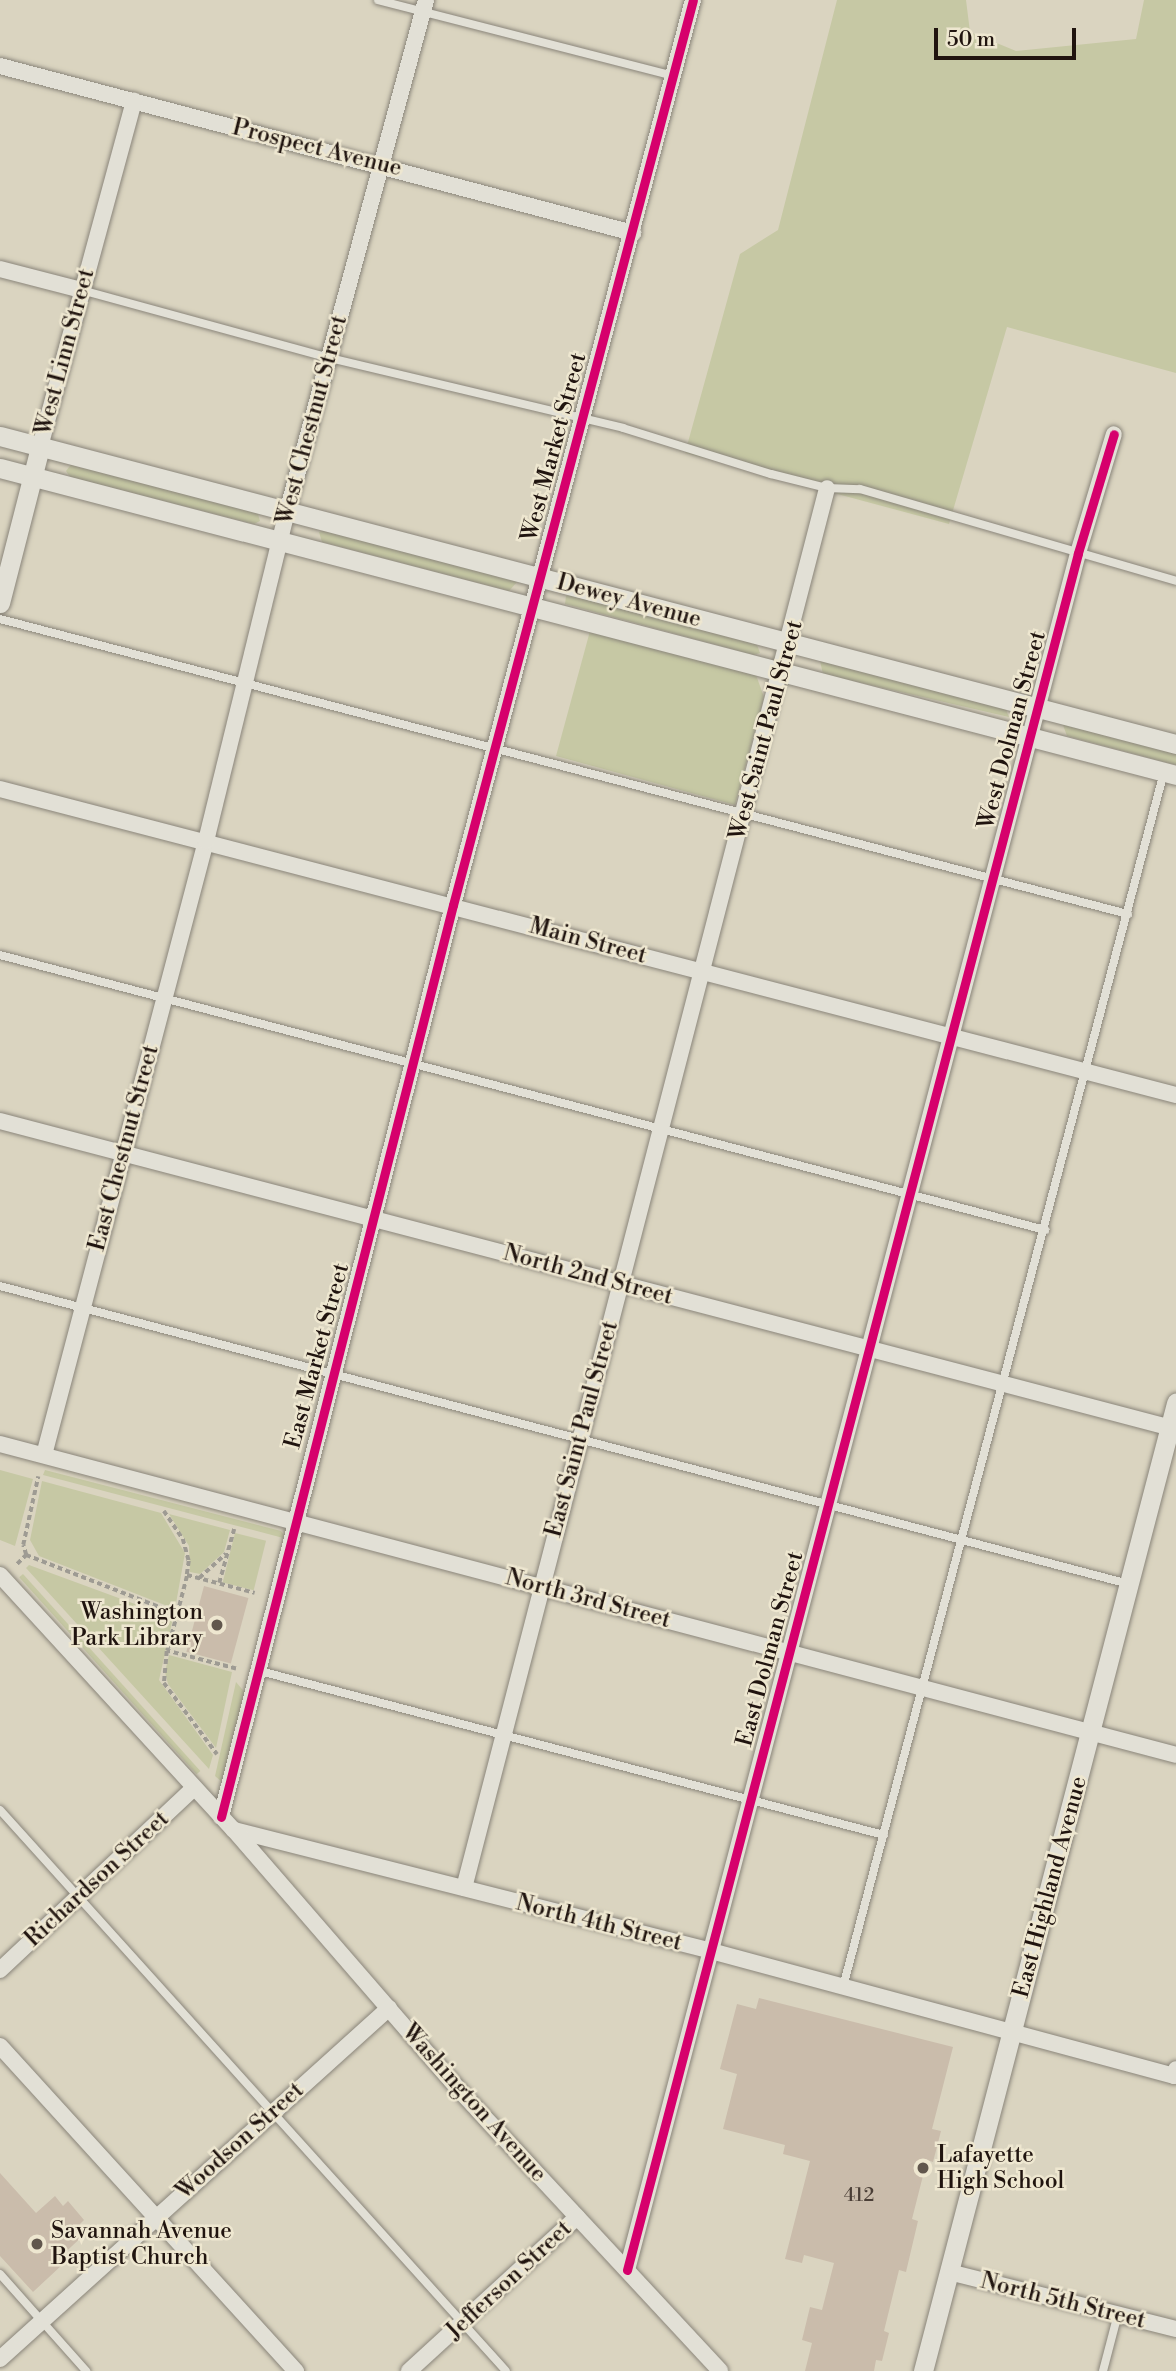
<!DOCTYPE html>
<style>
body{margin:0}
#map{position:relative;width:1176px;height:2371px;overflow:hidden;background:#dad4c0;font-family:"Libre Bodoni",serif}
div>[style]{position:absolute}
.green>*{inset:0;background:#c6c8a4;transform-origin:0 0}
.building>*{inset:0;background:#cabcab;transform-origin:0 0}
.path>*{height:3.5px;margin-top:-1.75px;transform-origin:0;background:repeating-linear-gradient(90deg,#9e9b93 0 5px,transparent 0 8.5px)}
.roads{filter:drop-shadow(0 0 2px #8a857a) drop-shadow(0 0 2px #8a857a)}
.service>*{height:8px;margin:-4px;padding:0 4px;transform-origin:4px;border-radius:4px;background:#e2e0d6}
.minor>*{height:16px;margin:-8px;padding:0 8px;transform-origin:8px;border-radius:8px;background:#e2e0d6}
.tertiary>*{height:19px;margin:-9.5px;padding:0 9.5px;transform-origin:9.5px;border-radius:9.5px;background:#e2e0d6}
.cycleway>*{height:9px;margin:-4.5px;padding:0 4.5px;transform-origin:4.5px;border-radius:4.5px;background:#d6006c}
.dots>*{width:19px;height:19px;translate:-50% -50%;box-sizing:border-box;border:4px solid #eee7d0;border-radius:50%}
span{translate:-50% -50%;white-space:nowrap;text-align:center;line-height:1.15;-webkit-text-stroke:5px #eee7d0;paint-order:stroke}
.number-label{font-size:19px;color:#4a3e36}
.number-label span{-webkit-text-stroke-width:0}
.street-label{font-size:23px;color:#20140f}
.poi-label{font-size:23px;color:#20140f}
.right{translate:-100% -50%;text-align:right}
.left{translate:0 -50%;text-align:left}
.scale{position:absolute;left:934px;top:28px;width:142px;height:32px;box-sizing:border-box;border:4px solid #20140f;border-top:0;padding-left:9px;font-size:21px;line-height:24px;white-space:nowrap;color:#20140f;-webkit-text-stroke:5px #eee7d0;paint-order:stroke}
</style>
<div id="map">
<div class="green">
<div style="clip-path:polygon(837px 0,966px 0,970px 32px,1016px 51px,1136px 39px,1144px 0,1176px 0,1176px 373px,1007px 327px,949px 524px,685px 453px,740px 254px,778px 230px)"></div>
<div style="clip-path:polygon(73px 462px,257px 511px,260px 521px,254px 524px,70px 477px,66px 471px)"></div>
<div style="clip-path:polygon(325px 530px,513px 578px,517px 582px,509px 591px,322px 542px,319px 532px)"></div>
<div style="clip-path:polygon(573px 595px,756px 642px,760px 653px,754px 655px,565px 604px,566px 596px)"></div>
<div style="clip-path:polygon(590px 631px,756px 675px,764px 697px,735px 805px,556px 756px)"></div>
<div style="clip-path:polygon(826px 660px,1005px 707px,1009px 717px,823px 674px,820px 661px)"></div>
<div style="clip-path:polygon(1071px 723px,1176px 750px,1176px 765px,1067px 736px,1063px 725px)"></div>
<div style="clip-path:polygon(0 1470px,33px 1479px,15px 1546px,0 1540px)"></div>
<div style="clip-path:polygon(45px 1470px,281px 1531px,287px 1539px,43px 1475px)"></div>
<div style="clip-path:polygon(42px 1481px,161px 1513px,185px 1553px,175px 1609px,39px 1556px,30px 1540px)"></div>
<div style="clip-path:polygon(169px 1514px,230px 1530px,224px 1552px,200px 1574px,190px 1572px,189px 1546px)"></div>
<div style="left:235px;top:1533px;width:32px;height:51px;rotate:14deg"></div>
<div style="clip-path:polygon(29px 1565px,173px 1618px,159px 1680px,213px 1755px,209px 1769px,26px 1568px)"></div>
<div style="left:23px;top:1574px;width:265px;height:5px;rotate:48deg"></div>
<div style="clip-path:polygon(169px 1655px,232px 1672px,216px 1748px,168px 1684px,165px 1672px)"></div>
<div style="clip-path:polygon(236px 1682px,247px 1695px,223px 1783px,215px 1776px)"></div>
</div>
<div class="building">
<div style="left:204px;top:1586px;width:46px;height:68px;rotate:15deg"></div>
<div style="clip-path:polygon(759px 1998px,953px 2047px,932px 2129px,941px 2131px,933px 2162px,927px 2160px,912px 2219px,918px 2221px,906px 2272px,899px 2270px,884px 2331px,889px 2333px,882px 2361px,876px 2360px,874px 2371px,805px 2371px,812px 2343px,802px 2340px,810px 2307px,822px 2310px,834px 2263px,804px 2255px,802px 2263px,785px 2259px,810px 2161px,783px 2154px,785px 2145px,723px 2129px,737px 2074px,720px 2069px,737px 2004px,756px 2009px)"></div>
<div style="clip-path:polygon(0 2173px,36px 2213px,55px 2196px,63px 2206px,68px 2201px,84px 2220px,80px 2224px,87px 2232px,57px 2260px,62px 2265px,33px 2292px,0 2256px)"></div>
</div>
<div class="path">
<div style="left:164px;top:1511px;width:34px;rotate:56deg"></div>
<div style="left:183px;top:1539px;width:23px;rotate:75deg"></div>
<div style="left:189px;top:1561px;width:14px;rotate:98deg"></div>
<div style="left:26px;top:1555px;width:10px;rotate:-107deg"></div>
<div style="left:23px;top:1545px;width:70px;rotate:-77.6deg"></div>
<div style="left:17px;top:1564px;width:13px;rotate:-45deg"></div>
<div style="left:26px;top:1555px;width:162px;rotate:21.3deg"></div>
<div style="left:199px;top:1578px;width:36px;rotate:-42deg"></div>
<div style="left:219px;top:1583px;width:56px;rotate:-74.5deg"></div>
<div style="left:167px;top:1651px;width:32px;rotate:95deg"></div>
<div style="left:164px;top:1683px;width:89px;rotate:53.3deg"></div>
<div style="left:236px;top:1669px;width:71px;rotate:-165.4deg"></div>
<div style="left:167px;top:1651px;width:38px;rotate:-75deg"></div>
<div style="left:177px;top:1614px;width:40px;rotate:-75.6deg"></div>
<div style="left:187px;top:1575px;width:70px;rotate:14.8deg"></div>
</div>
<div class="roads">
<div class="service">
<div style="left:378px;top:0;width:306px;rotate:14.4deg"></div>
<div style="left:81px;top:290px;width:258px;rotate:15.3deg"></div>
<div style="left:330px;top:358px;width:301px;rotate:13.4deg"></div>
<div style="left:623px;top:428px;width:155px;rotate:17.3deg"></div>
<div style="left:771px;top:474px;width:58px;rotate:14deg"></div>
<div style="left:827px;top:488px;width:33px;rotate:2deg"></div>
<div style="left:860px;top:489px;width:329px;rotate:16.2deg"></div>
<div style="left:0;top:619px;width:1166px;rotate:14.66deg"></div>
<div style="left:0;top:955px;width:1081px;rotate:14.74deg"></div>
<div style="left:0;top:1286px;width:1168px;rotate:14.79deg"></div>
<div style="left:260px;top:1671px;width:645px;rotate:14.73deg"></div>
<div style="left:0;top:1810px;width:755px;rotate:47.95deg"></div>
<div style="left:843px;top:1987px;width:1257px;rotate:-75.2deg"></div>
<div style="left:0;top:2274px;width:130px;rotate:48.4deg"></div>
<div style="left:1103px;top:2371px;width:59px;rotate:-75.3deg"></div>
</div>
<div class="minor">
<div style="left:0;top:66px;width:655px;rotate:14.78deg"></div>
<div style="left:0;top:269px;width:84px;rotate:14.5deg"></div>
<div style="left:40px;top:447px;width:359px;rotate:-74.8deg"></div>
<div style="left:0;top:789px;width:1215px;rotate:14.59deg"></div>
<div style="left:0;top:1121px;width:1216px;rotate:14.68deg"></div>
<div style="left:0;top:1444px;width:1216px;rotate:14.81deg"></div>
<div style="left:44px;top:1455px;width:635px;rotate:-75.22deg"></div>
<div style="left:206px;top:841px;width:339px;rotate:-76.2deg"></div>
<div style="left:287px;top:512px;width:531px;rotate:-74.81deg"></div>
<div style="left:0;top:1575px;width:346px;rotate:47.5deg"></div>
<div style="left:234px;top:1830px;width:492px;rotate:14.2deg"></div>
<div style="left:711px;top:1951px;width:480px;rotate:15.1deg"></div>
<div style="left:1174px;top:2076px;width:7px;rotate:-74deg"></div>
<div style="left:221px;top:1817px;width:941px;rotate:-75.73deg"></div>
<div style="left:453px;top:905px;width:936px;rotate:-75.15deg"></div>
<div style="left:234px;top:1830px;width:348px;rotate:49.1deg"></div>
<div style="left:462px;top:2093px;width:379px;rotate:47.1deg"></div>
<div style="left:464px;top:1888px;width:1446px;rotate:-75.46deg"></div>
<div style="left:0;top:1970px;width:265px;rotate:-43.2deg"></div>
<div style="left:0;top:2046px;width:440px;rotate:47.7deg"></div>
<div style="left:627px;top:2270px;width:1775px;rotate:-75.28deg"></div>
<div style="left:1078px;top:553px;width:124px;rotate:-73.2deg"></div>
<div style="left:949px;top:2272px;width:234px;rotate:14.1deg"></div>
<div style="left:0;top:2359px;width:524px;rotate:-42.06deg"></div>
<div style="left:409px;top:2371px;width:228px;rotate:-42.5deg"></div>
</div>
<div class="tertiary">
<div style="left:0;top:436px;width:1216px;rotate:14.68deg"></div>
<div style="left:0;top:468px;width:1215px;rotate:14.63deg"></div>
<div style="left:0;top:603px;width:161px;rotate:-75.6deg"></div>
<div style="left:923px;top:2371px;width:1001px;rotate:-75.35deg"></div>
</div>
</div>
<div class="cycleway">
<div style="left:221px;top:1817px;width:941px;rotate:-75.73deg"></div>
<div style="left:453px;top:905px;width:936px;rotate:-75.15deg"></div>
<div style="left:627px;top:2270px;width:1775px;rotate:-75.28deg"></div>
<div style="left:1078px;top:553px;width:124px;rotate:-73.2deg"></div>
</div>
<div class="dots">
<div style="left:217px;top:1625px;background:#61574d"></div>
<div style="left:923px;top:2168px;background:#61574d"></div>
<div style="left:37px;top:2244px;background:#61574d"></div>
</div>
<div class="number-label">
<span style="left:859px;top:2196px">412</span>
</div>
<div class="street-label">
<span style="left:317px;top:148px;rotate:14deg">Prospect Avenue</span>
<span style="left:65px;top:352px;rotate:-75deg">West Linn Street</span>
<span style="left:312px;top:420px;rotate:-75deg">West Chestnut Street</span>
<span style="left:554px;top:447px;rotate:-75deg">West Market Street</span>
<span style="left:629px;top:601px;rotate:15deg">Dewey Avenue</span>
<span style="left:766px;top:730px;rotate:-75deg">West Saint Paul Street</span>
<span style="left:1012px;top:730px;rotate:-75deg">West Dolman Street</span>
<span style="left:588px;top:941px;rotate:15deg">Main Street</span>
<span style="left:124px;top:1148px;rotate:-75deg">East Chestnut Street</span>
<span style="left:588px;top:1275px;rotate:15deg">North 2nd Street</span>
<span style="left:317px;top:1356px;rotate:-75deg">East Market Street</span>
<span style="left:582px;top:1429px;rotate:-75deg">East Saint Paul Street</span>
<span style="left:588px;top:1599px;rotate:15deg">North 3rd Street</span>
<span style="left:770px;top:1649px;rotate:-75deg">East Dolman Street</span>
<span style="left:97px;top:1879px;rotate:-43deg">Richardson Street</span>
<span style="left:1050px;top:1887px;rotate:-75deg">East Highland Avenue</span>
<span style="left:599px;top:1923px;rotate:14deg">North 4th Street</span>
<span style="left:474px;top:2103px;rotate:48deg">Washington Avenue</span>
<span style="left:240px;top:2141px;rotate:-42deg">Woodson Street</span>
<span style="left:509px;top:2280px;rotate:-43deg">Jefferson Street</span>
<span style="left:1063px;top:2301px;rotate:14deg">North 5th Street</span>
</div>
<div class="poi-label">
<span class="right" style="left:203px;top:1625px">Washington<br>Park Library</span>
<span class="left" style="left:937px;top:2168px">Lafayette<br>High School</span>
<span class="left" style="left:51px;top:2244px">Savannah Avenue<br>Baptist Church</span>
</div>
<div class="scale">50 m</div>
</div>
